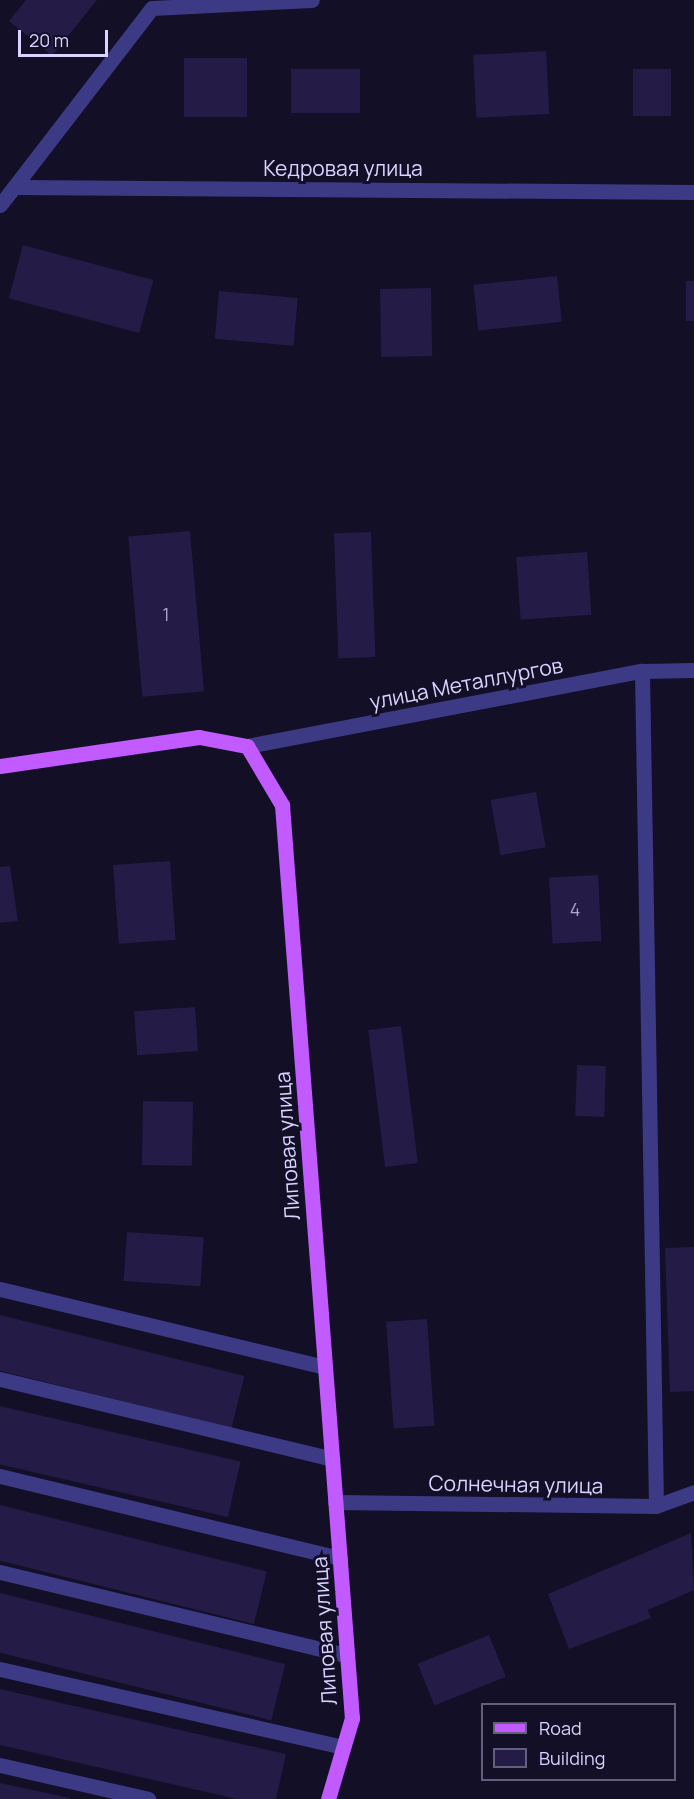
<!DOCTYPE html>
<meta charset="utf-8">
<style>
body{margin:0}
#map{position:relative;width:694px;height:1799px;overflow:hidden;background:#130f26;font-family:Manrope,sans-serif}
div>[style]{position:absolute}
.building>*{inset:0;background:#241b47;transform-origin:0 0}
.minor>*{height:15px;margin:-7.5px;padding:0 7.5px;transform-origin:7.5px;border-radius:7.5px;background:#3d3a85}
.major>*{height:15px;margin:-7.5px;padding:0 7.5px;transform-origin:7.5px;border-radius:7.5px;background:#c25bff}
span{translate:-50% -50%;white-space:nowrap;text-align:center;line-height:1.15;-webkit-text-stroke:6px #130f26;paint-order:stroke}
.number-label{font-size:18px;color:#aca6d1}
.number-label span{-webkit-text-stroke-width:0}
.street-label{font-size:21px;color:#d9d4ff}
.legend{position:absolute;left:481px;top:1703px;width:195px;height:78px;box-sizing:border-box;background:#130f26;border:2px solid #625e7d;margin:0;padding:8px 10px;list-style:none;font-size:18px;color:#d9d4ff}
.legend li{display:flex;align-items:center;gap:12px;height:30px}
.legend b{width:30px;border:2px solid #625e7d}
.scale{position:absolute;left:18px;top:30px;width:90px;height:27px;box-sizing:border-box;border:3px solid #d9d4ff;border-top:0;padding-left:8px;font-size:18px;line-height:21px;white-space:nowrap;color:#d9d4ff;-webkit-text-stroke:4px #130f26;paint-order:stroke}
</style>
<div id="map">
<div class="building">
<div style="clip-path:polygon(26px 0,97px 0,52px 56px,9px 21px)"></div>
<div style="left:546px;top:51px;width:63px;height:73px;rotate:87deg"></div>
<div style="left:247px;top:58px;width:59px;height:63px;rotate:90deg"></div>
<div style="left:291px;top:69px;width:69px;height:44px"></div>
<div style="left:633px;top:69px;width:38px;height:47px"></div>
<div style="left:23px;top:245px;width:135px;height:55px;rotate:15deg"></div>
<div style="left:557px;top:276px;width:46px;height:84px;rotate:84deg"></div>
<div style="left:686px;top:281px;width:8px;height:40px"></div>
<div style="left:431px;top:288px;width:68px;height:51px;rotate:89deg"></div>
<div style="left:219px;top:291px;width:79px;height:48px;rotate:5deg"></div>
<div style="left:190px;top:531px;width:161px;height:62px;rotate:85deg"></div>
<div style="left:371px;top:532px;width:125px;height:37px;rotate:88deg"></div>
<div style="left:587px;top:552px;width:63px;height:71px;rotate:86deg"></div>
<div style="left:536px;top:792px;width:56px;height:46px;rotate:80deg"></div>
<div style="left:170px;top:861px;width:79px;height:57px;rotate:86deg"></div>
<div style="clip-path:polygon(10px 866px,18px 921px,0 923px,0 867px)"></div>
<div style="left:598px;top:875px;width:66px;height:49px;rotate:87deg"></div>
<div style="left:195px;top:1007px;width:44px;height:61px;rotate:86deg"></div>
<div style="left:401px;top:1026px;width:138px;height:33px;rotate:83deg"></div>
<div style="left:577px;top:1065px;width:29px;height:51px;rotate:2deg"></div>
<div style="left:143px;top:1101px;width:50px;height:64px;rotate:1deg"></div>
<div style="left:127px;top:1232px;width:77px;height:49px;rotate:4deg"></div>
<div style="clip-path:polygon(694px 1247px,694px 1391px,670px 1392px,665px 1248px)"></div>
<div style="left:0;top:1315px;width:252px;height:54px;rotate:14deg"></div>
<div style="left:427px;top:1319px;width:107px;height:41px;rotate:86deg"></div>
<div style="left:0;top:1406px;width:247px;height:57px;rotate:13deg"></div>
<div style="left:0;top:1505px;width:275px;height:54px;rotate:14deg"></div>
<div style="clip-path:polygon(691px 1533px,694px 1590px,648px 1610px,651px 1618px,569px 1649px,548px 1594px)"></div>
<div style="left:0;top:1593px;width:294px;height:58px;rotate:14deg"></div>
<div style="left:489px;top:1635px;width:45px;height:77px;rotate:68deg"></div>
<div style="clip-path:polygon(0 1689px,286px 1754px,276px 1799px,237px 1799px,0 1745px)"></div>
<div style="clip-path:polygon(0 1783px,70px 1798px,70px 1799px,0 1799px)"></div>
</div>
<div class="minor">
<div style="left:14px;top:187px;width:226px;rotate:-52.4deg"></div>
<div style="left:152px;top:8px;width:160px;rotate:-2.9deg"></div>
<div style="left:0;top:205px;width:23px;rotate:-52deg"></div>
<div style="left:14px;top:187px;width:680px;rotate:0.42deg"></div>
<div style="left:642px;top:671px;width:835px;rotate:89.04deg"></div>
<div style="left:247px;top:746px;width:402px;rotate:-10.8deg"></div>
<div style="left:642px;top:671px;width:52px;rotate:-1.1deg"></div>
<div style="left:0;top:1289px;width:334px;rotate:13.5deg"></div>
<div style="left:0;top:1379px;width:342px;rotate:13.5deg"></div>
<div style="left:0;top:1476px;width:350px;rotate:13.6deg"></div>
<div style="left:335px;top:1502px;width:321px;rotate:0.7deg"></div>
<div style="left:656px;top:1506px;width:40px;rotate:-20.2deg"></div>
<div style="left:0;top:1572px;width:357px;rotate:13.5deg"></div>
<div style="left:0;top:1669px;width:352px;rotate:12.8deg"></div>
<div style="left:0;top:1765px;width:152px;rotate:12.9deg"></div>
</div>
<div class="major">
<div style="left:0;top:766px;width:201px;rotate:-8.3deg"></div>
<div style="left:199px;top:737px;width:49px;rotate:10.6deg"></div>
<div style="left:247px;top:746px;width:69px;rotate:59.3deg"></div>
<div style="left:282px;top:805px;width:916px;rotate:85.62deg"></div>
<div style="left:352px;top:1718px;width:84px;rotate:106.5deg"></div>
</div>
<div class="number-label">
<span style="left:166px;top:614px">1</span>
<span style="left:575px;top:909px">4</span>
</div>
<div class="street-label">
<span style="left:343px;top:168px">Кедровая улица</span>
<span style="left:466px;top:683px;rotate:-11deg">улица Металлургов</span>
<span style="left:287px;top:1146px;rotate:-94deg">Липовая улица</span>
<span style="left:516px;top:1484px;rotate:1deg">Солнечная улица</span>
<span style="left:324px;top:1631px;rotate:-94deg">Липовая улица</span>
</div>
<ul class="legend">
<li><b style="height:8px;background:#c25bff"></b>Road</li>
<li><b style="height:16px;background:#241b47"></b>Building</li>
</ul>
<div class="scale">20 m</div>
</div>
